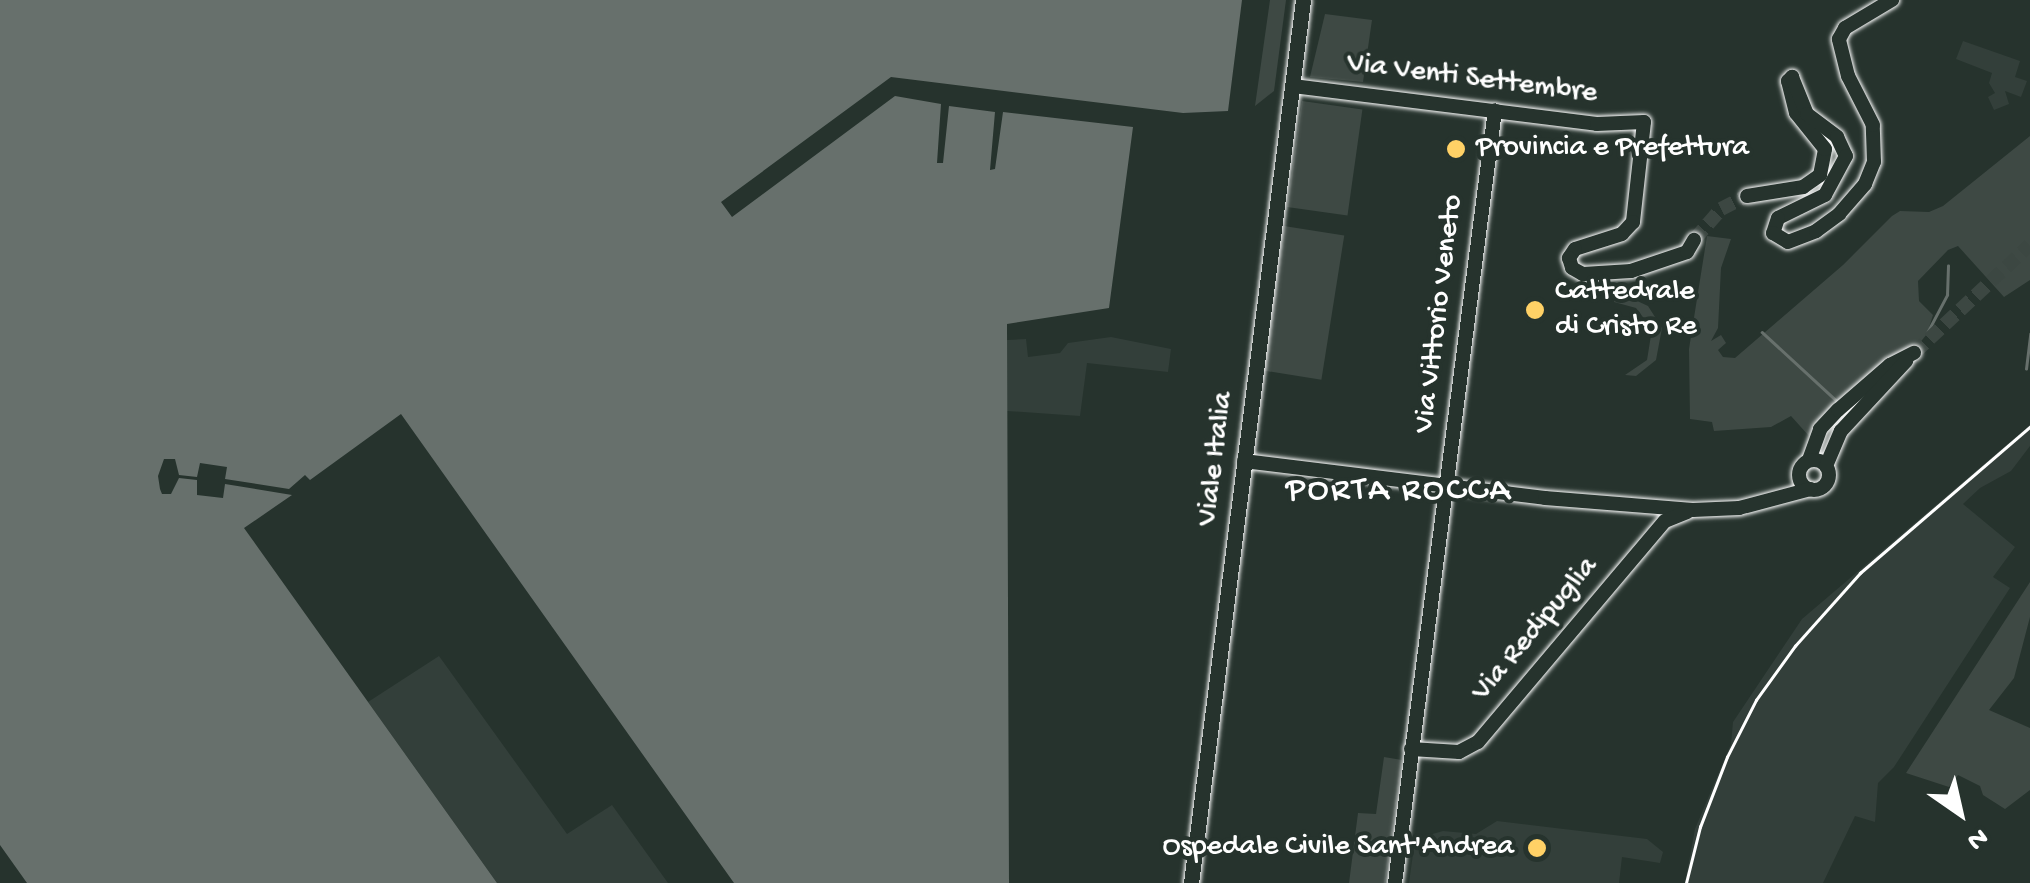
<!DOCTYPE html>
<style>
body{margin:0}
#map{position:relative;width:2030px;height:883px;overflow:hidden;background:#26332d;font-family:"Gochi Hand",sans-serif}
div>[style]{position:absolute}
.built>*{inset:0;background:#333f3a}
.green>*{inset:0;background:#3e4944;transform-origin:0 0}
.water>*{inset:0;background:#67706c}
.stream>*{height:2.5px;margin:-1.25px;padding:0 1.25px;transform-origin:1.25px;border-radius:1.25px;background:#67706c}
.secondary-tunnel>*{height:14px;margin-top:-7px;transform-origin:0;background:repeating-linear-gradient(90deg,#3c4742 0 14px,transparent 0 21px)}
.roads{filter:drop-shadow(0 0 2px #fff) drop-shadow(0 0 2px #fff)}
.secondary>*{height:14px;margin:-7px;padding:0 7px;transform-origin:7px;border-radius:7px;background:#26332d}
.secondary>.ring{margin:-7px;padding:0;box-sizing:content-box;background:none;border:14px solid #26332d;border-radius:50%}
.primary>*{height:15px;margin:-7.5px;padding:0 7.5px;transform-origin:7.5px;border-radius:7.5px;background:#26332d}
.rail>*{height:2.5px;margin:-1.25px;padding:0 1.25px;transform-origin:1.25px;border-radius:1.25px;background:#fff}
.dots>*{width:28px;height:28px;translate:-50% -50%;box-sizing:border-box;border:5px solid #26332d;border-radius:50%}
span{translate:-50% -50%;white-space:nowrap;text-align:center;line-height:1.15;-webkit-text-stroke:8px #26332d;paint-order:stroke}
.street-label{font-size:30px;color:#fff}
.poi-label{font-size:30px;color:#fff}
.left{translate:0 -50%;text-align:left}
.right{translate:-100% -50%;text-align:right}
.quarter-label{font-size:35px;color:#fff;letter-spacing:2.5px}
.north{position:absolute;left:1910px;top:763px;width:100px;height:100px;-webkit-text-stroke:8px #26332d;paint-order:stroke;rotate:146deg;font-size:28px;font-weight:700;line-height:40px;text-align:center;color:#fff}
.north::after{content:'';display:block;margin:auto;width:35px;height:45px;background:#fff;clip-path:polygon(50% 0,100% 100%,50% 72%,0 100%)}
</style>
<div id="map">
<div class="built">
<div style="clip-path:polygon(1963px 41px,2020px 61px,2015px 77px,2027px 81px,2021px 97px,2005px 91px,2009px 104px,1994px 110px,1988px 97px,1995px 93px,1989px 83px,1992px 73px,1956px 59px)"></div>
<div style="clip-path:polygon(1111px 337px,1171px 349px,1168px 372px,1087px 363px,1080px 416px,1007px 411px,1007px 340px,1026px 339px,1028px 357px,1060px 353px,1068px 343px)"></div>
<div style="clip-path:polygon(2030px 425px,2030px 446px,2011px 471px,1980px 488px,1963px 504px,2015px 547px,1993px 577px,2010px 588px,1894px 767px,1878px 783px,1875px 822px,1855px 816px,1823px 883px,1685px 883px,1695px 829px,1731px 744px,1733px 722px,1802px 619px)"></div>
<div style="clip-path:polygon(439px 656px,567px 834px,612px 805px,668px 883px,497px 883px,368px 702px)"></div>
<div style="clip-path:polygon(1497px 821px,1647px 839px,1663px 852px,1660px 863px,1622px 857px,1619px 883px,1409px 883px,1415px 839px,1443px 831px,1476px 834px)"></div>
</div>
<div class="green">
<div style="clip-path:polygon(1270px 0,1286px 0,1274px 91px,1255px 106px)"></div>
<div style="clip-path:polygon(1325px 14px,1372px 20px,1363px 82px,1310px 77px)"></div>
<div style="left:1302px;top:101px;width:61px;height:107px;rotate:8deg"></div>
<div style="clip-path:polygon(2030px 136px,2030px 280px,2004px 297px,1958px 246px,1948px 250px,1918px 281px,1919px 301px,1933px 315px,1927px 334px,1918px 345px,1870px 373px,1809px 436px,1791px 416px,1771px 427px,1714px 431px,1712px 422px,1690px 419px,1689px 349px,1707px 236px,1731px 239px,1721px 268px,1718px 328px,1711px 341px,1721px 335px,1726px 343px,1718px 350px,1723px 357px,1735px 358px,1843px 265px,1892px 216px,1900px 211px,1929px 212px,1943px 206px)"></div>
<div style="left:1284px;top:226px;width:61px;height:146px;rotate:9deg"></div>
<div style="clip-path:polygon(1616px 291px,1648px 306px,1662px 328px,1656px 360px,1636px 376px,1625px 375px,1647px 360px,1652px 329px,1636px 308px,1614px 302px)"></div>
<div style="clip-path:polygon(2030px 582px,2030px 617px,2014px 678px,1989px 710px,2030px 728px,2030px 790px,2005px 809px,1983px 795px,1980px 786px,1958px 775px,1949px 787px,1906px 773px)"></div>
<div style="clip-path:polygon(1384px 757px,1402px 760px,1385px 883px,1349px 883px,1358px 813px,1376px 814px)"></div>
</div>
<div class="water">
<div style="clip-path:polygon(0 0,1242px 0,1228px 111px,1183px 113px,891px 77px,721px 202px,732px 217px,895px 96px,941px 104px,937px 163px,943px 163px,949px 106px,995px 112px,990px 170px,995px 169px,1003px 112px,1133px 127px,1109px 308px,1007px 324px,1009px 883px,734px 883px,401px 414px,310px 480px,305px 475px,289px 489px,225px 479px,227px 467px,200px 463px,197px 477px,179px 475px,175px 459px,164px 459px,158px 476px,160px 489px,162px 494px,171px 494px,179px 478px,197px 480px,197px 495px,223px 498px,225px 484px,292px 495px,244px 528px,497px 883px,27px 883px,0 845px)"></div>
</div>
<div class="stream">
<div style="left:1762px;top:332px;width:102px;rotate:42.6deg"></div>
<div style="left:1927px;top:333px;width:43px;rotate:-62.2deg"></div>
<div style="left:1947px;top:295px;width:29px;rotate:-88deg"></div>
<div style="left:2026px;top:369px;width:35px;rotate:-83deg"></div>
</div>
<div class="secondary-tunnel">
<div style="left:1694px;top:240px;width:41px;rotate:-48.9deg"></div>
<div style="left:1721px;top:209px;width:29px;rotate:-27deg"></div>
<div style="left:1914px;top:353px;width:158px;rotate:-43deg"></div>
</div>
<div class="roads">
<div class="secondary">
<div style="left:1293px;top:86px;width:306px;rotate:7.1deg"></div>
<div style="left:1597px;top:124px;width:47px;rotate:-2.4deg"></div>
<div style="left:1644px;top:122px;width:101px;rotate:96.3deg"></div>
<div style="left:1633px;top:222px;width:16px;rotate:133deg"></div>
<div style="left:1622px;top:234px;width:49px;rotate:162.3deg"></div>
<div style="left:1575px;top:249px;width:11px;rotate:124deg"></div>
<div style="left:1569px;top:258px;width:10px;rotate:73deg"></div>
<div style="left:1572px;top:268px;width:13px;rotate:29deg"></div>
<div style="left:1583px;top:274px;width:48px;rotate:-3.6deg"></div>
<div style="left:1631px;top:271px;width:59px;rotate:-18.7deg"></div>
<div style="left:1687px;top:252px;width:14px;rotate:-60deg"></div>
<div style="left:1747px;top:196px;width:57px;rotate:-9.1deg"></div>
<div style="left:1803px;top:187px;width:21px;rotate:-35deg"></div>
<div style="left:1820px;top:175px;width:26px;rotate:-79deg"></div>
<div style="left:1825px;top:149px;width:46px;rotate:-128.9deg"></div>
<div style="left:1796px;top:113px;width:33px;rotate:-104deg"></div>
<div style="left:1788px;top:81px;width:6px;rotate:-45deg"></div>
<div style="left:1792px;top:77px;width:40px;rotate:68deg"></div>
<div style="left:1807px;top:114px;width:38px;rotate:37deg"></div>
<div style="left:1837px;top:137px;width:21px;rotate:65deg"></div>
<div style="left:1846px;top:156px;width:44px;rotate:118.3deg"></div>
<div style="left:1825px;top:195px;width:52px;rotate:153.9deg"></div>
<div style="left:1778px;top:218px;width:16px;rotate:108deg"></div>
<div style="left:1773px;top:233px;width:17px;rotate:31deg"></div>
<div style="left:1788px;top:242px;width:30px;rotate:-21deg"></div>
<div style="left:1816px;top:231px;width:29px;rotate:-36deg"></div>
<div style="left:1839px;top:214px;width:40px;rotate:-49deg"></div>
<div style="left:1865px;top:184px;width:24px;rotate:-68deg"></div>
<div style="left:1874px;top:162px;width:37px;rotate:-92deg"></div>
<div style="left:1873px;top:125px;width:55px;rotate:-117deg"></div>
<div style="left:1848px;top:76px;width:38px;rotate:-104deg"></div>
<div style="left:1839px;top:39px;width:13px;rotate:-61deg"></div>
<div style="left:1845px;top:28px;width:55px;rotate:-30.8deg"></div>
<div style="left:1809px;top:460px;width:33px;rotate:-70deg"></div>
<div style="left:1820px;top:429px;width:26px;rotate:-47deg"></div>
<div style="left:1838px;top:410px;width:69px;rotate:-40.9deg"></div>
<div style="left:1890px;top:365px;width:27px;rotate:-27deg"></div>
<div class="ring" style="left:1799px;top:460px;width:16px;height:16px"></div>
<div style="left:1244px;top:461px;width:303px;rotate:7deg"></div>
<div style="left:1545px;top:498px;width:148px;rotate:4.6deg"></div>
<div style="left:1693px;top:510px;width:46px;rotate:-2.5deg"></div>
<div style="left:1739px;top:508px;width:74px;rotate:-14.8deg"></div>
<div style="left:1826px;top:466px;width:38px;rotate:-67deg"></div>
<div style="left:1841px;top:431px;width:96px;rotate:-47.1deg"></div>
<div style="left:1411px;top:749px;width:48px;rotate:3.6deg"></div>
<div style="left:1459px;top:752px;width:21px;rotate:-28deg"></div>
<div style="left:1478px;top:742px;width:289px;rotate:-49.8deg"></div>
<div style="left:1665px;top:521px;width:24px;rotate:-22deg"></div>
<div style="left:1395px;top:883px;width:779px;rotate:-82.63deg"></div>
</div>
<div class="primary">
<div style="left:1191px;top:883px;width:890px;rotate:-82.77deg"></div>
</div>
</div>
<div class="rail">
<div style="left:1686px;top:883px;width:58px;rotate:-76deg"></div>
<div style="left:1700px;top:827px;width:75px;rotate:-68.9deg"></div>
<div style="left:1727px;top:757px;width:64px;rotate:-63deg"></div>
<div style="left:1756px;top:700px;width:67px;rotate:-54.2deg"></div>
<div style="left:1795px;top:646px;width:98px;rotate:-48.3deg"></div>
<div style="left:1860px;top:573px;width:224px;rotate:-40.7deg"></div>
</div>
<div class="dots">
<div style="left:1456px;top:149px;background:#ffd166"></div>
<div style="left:1535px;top:310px;background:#ffd166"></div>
<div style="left:1537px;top:848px;background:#ffd166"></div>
</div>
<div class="street-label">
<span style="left:1472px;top:80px;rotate:7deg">Via Venti Settembre</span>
<span style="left:1440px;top:314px;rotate:-83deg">Via Vittorio Veneto</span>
<span style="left:1217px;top:459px;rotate:-83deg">Viale Italia</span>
<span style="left:1536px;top:630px;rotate:-50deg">Via Redipuglia</span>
</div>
<div class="poi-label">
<span class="left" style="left:1476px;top:149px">Provincia e Prefettura</span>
<span class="left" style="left:1555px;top:310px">Cattedrale<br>di Cristo Re</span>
<span class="right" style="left:1514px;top:848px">Ospedale Civile Sant'Andrea</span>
</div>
<div class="quarter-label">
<span style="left:1399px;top:492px">PORTA ROCCA</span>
</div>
<div class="north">N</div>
</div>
